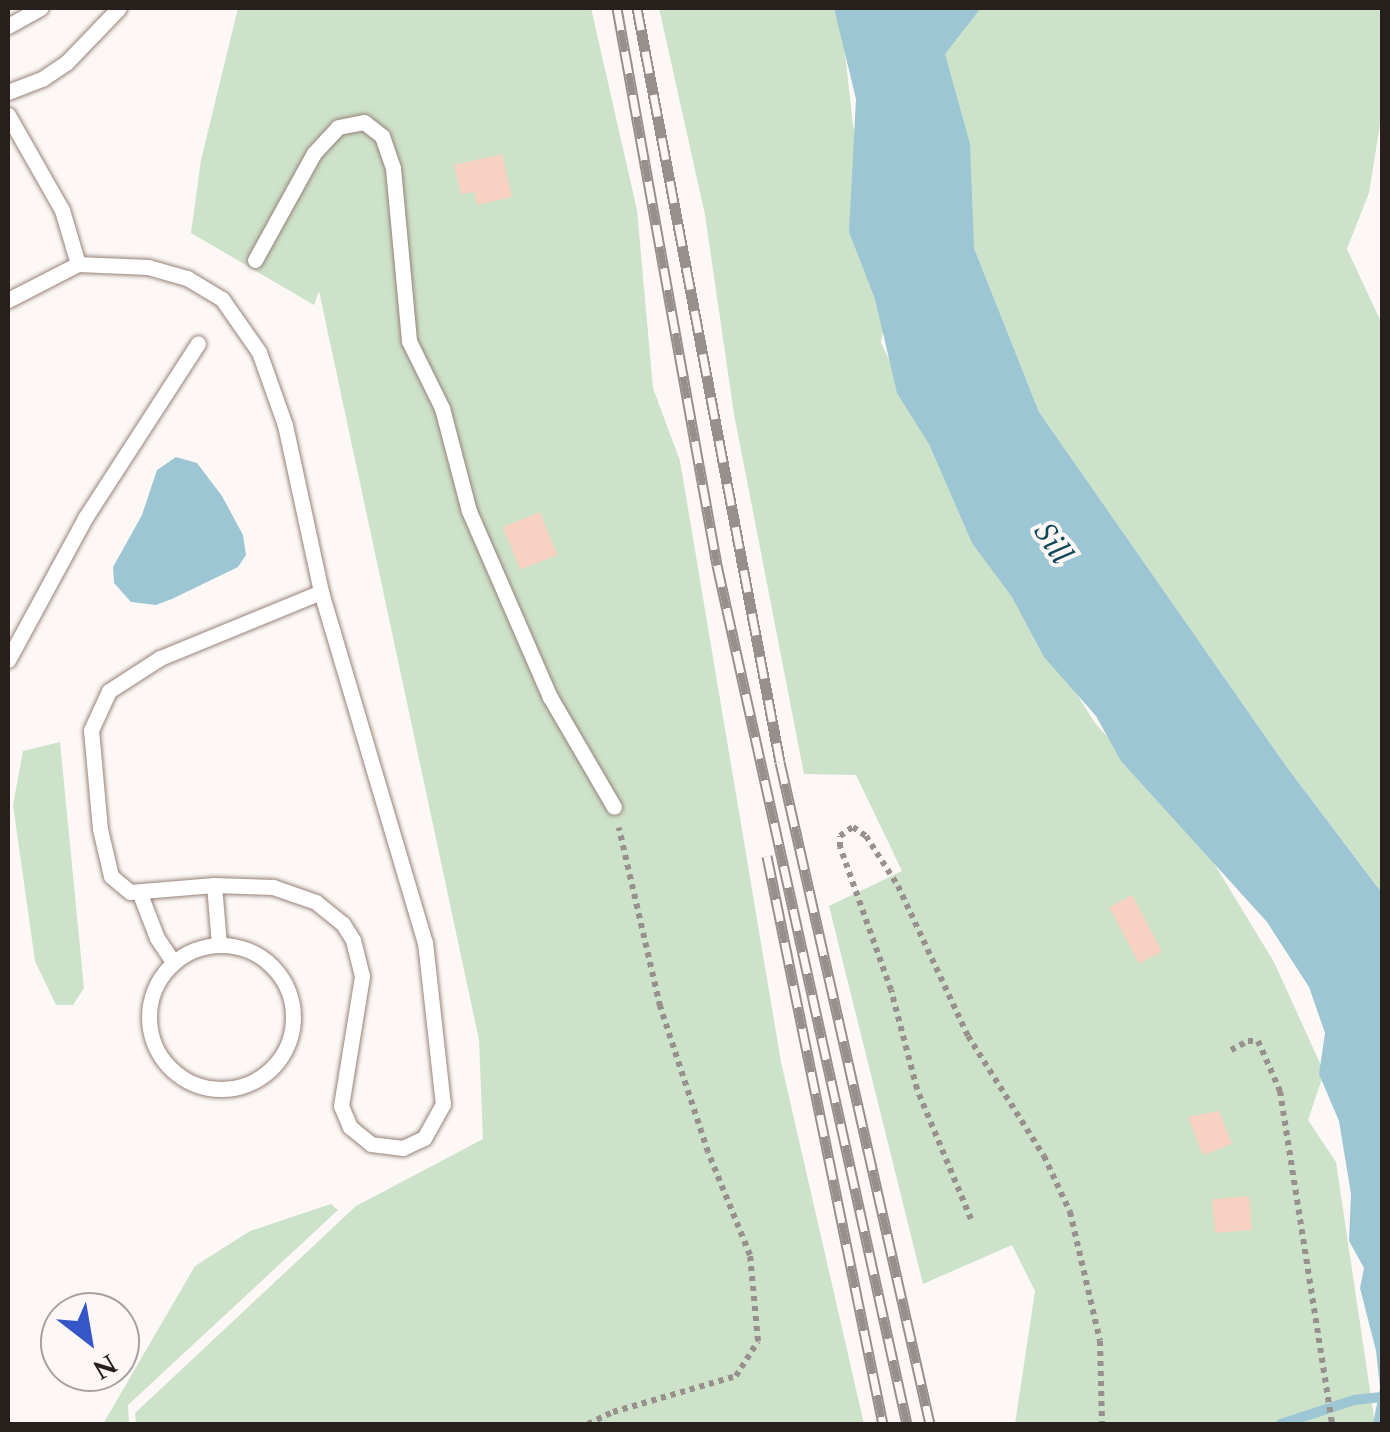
<!DOCTYPE html>
<style>
body{margin:0}
#map{position:relative;width:1390px;height:1432px;overflow:hidden;background:#fdf8f6;font-family:Spectral,serif}
div>[style]{position:absolute}
.green>*{inset:0;background:#cce2c9}
.water>*{inset:0;background:#9dc6d4}
.stream>*{height:10px;margin:-5px;padding:0 5px;transform-origin:5px;border-radius:5px;background:#9dc6d4}
.building>*{inset:0;background:#f7d1c1;transform-origin:0 0}
.path>*{height:6px;margin-top:-3px;transform-origin:0;background:repeating-linear-gradient(90deg,#97908d 0 5px,transparent 0 10px)}
.roads{filter:drop-shadow(0 0 2px #978279) drop-shadow(0 0 2px #978279)}
.service>*{height:15px;margin:-7.5px;padding:0 7.5px;transform-origin:7.5px;border-radius:7.5px;background:#fff}
.service>.ring{margin:-7.5px;padding:0;box-sizing:content-box;background:none;border:15px solid #fff;border-radius:50%}
.rail>*{height:11px;margin-top:-5.5px;transform-origin:0;background:repeating-linear-gradient(90deg,#fdf8f6 0 22px,#96908d 0 44px);box-sizing:border-box;border-block:2px solid #96908d}
span{translate:-50% -50%;white-space:nowrap;text-align:center;line-height:1.15;-webkit-text-stroke:8px #fdf8f6;paint-order:stroke}
.water-label{font-size:32px;color:#0d4858;font-style:italic}
.frame{position:absolute;inset:0;border:10px solid #271f1b;pointer-events:none}
.north{position:absolute;left:40px;top:1292px;width:100px;height:100px;box-sizing:border-box;background:#fdf8f6;border:2px solid #a7a19e;border-radius:50%;rotate:149deg;font-size:28px;font-weight:700;line-height:40px;text-align:center;color:#271f1b}
.north::after{content:'';display:block;margin:auto;width:35px;height:45px;background:#3556c7;clip-path:polygon(50% 0,100% 100%,50% 72%,0 100%)}
</style>
<div id="map">
<div class="green">
<div style="clip-path:polygon(238px 8px,591px 8px,637px 210px,653px 388px,680px 461px,781px 1062px,864px 1424px,136px 1424px,135px 1413px,356px 1206px,483px 1139px,479px 1040px,319px 291px,314px 305px,191px 233px,201px 160px)"></div>
<div style="clip-path:polygon(659px 8px,840px 8px,853px 125px,894px 269px,881px 343px,979px 540px,1095px 723px,1198px 837px,1274px 962px,1324px 1072px,1308px 1120px,1336px 1162px,1375px 1424px,1015px 1424px,1035px 1291px,1012px 1245px,923px 1284px,829px 906px,902px 871px,856px 775px,804px 774px,734px 414px,705px 215px)"></div>
<div style="clip-path:polygon(981px 8px,1382px 8px,1382px 112px,1369px 193px,1347px 249px,1382px 324px,1382px 961px,1377px 886px,1286px 766px,1039px 412px,974px 248px,945px 53px)"></div>
<div style="clip-path:polygon(60px 742px,84px 988px,73px 1005px,56px 1005px,35px 961px,13px 805px,23px 751px)"></div>
<div style="clip-path:polygon(331px 1204px,338px 1210px,128px 1405px,129px 1424px,103px 1424px,195px 1266px,250px 1231px)"></div>
</div>
<div class="water">
<div style="clip-path:polygon(834px 8px,981px 8px,945px 54px,970px 144px,974px 248px,1039px 412px,1286px 766px,1382px 893px,1382px 1424px,1373px 1424px,1380px 1388px,1376px 1351px,1360px 1288px,1364px 1268px,1349px 1241px,1351px 1194px,1339px 1121px,1319px 1074px,1325px 1033px,1309px 987px,1267px 922px,1121px 761px,1096px 716px,1044px 657px,1012px 597px,972px 543px,929px 444px,897px 393px,875px 299px,849px 232px,856px 99px)"></div>
<div style="clip-path:polygon(176px 457px,197px 463px,222px 496px,243px 535px,246px 555px,238px 567px,172px 599px,156px 605px,131px 602px,114px 583px,113px 567px,142px 515px,157px 470px)"></div>
</div>
<div class="stream">
<div style="left:1281px;top:1424px;width:77px;rotate:-18.2deg"></div>
<div style="left:1354px;top:1400px;width:28px;rotate:-6deg"></div>
</div>
<div class="building">
<div style="clip-path:polygon(502px 154px,512px 197px,477px 205px,474px 192px,461px 194px,454px 165px)"></div>
<div style="left:540px;top:512px;width:46px;height:40px;rotate:68deg"></div>
<div style="left:1132px;top:895px;width:64px;height:26px;rotate:62deg"></div>
<div style="clip-path:polygon(1219px 1111px,1232px 1144px,1203px 1155px,1188px 1117px)"></div>
<div style="left:1249px;top:1196px;width:34px;height:37px;rotate:85deg"></div>
</div>
<div class="path">
<div style="left:1231px;top:1050px;width:19px;rotate:-28deg"></div>
<div style="left:1248px;top:1041px;width:10px"></div>
<div style="left:1258px;top:1041px;width:55px;rotate:66.3deg"></div>
<div style="left:1280px;top:1091px;width:337px;rotate:81.1deg"></div>
<div style="left:971px;top:1219px;width:141px;rotate:-112.6deg"></div>
<div style="left:917px;top:1089px;width:102px;rotate:-104.7deg"></div>
<div style="left:891px;top:990px;width:152px;rotate:-109.6deg"></div>
<div style="left:840px;top:847px;width:11px;rotate:-90deg"></div>
<div style="left:840px;top:836px;width:16px;rotate:-35deg"></div>
<div style="left:853px;top:827px;width:16px;rotate:35deg"></div>
<div style="left:866px;top:836px;width:59px;rotate:57.4deg"></div>
<div style="left:898px;top:886px;width:166px;rotate:65deg"></div>
<div style="left:968px;top:1036px;width:142px;rotate:57.7deg"></div>
<div style="left:1044px;top:1156px;width:62px;rotate:65.1deg"></div>
<div style="left:1070px;top:1212px;width:132px;rotate:76.9deg"></div>
<div style="left:1100px;top:1341px;width:83px;rotate:88.6deg"></div>
<div style="left:588px;top:1424px;width:28px;rotate:-26deg"></div>
<div style="left:613px;top:1412px;width:128px;rotate:-16.3deg"></div>
<div style="left:736px;top:1376px;width:41px;rotate:-57.8deg"></div>
<div style="left:758px;top:1341px;width:86px;rotate:-95.3deg"></div>
<div style="left:750px;top:1255px;width:111px;rotate:-112.2deg"></div>
<div style="left:708px;top:1152px;width:154px;rotate:-108.2deg"></div>
<div style="left:660px;top:1006px;width:183px;rotate:-103deg"></div>
</div>
<div class="roads">
<div class="service">
<div style="left:8px;top:26px;width:37px;rotate:-29deg"></div>
<div style="left:8px;top:92px;width:36px;rotate:-21deg"></div>
<div style="left:42px;top:79px;width:29px;rotate:-34deg"></div>
<div style="left:66px;top:63px;width:76px;rotate:-46.1deg"></div>
<div style="left:8px;top:115px;width:109px;rotate:60.4deg"></div>
<div style="left:62px;top:210px;width:56px;rotate:73.5deg"></div>
<div style="left:255px;top:260px;width:122px;rotate:-61.1deg"></div>
<div style="left:314px;top:153px;width:35px;rotate:-47deg"></div>
<div style="left:338px;top:127px;width:26px;rotate:-11deg"></div>
<div style="left:364px;top:122px;width:23px;rotate:38deg"></div>
<div style="left:382px;top:136px;width:34px;rotate:71deg"></div>
<div style="left:393px;top:168px;width:174px;rotate:84.7deg"></div>
<div style="left:409px;top:341px;width:75px;rotate:63.8deg"></div>
<div style="left:442px;top:408px;width:106px;rotate:75.3deg"></div>
<div style="left:469px;top:511px;width:203px;rotate:66.5deg"></div>
<div style="left:550px;top:697px;width:127px;rotate:59.8deg"></div>
<div style="left:8px;top:300px;width:79px;rotate:-27.2deg"></div>
<div style="left:78px;top:264px;width:70px;rotate:2.5deg"></div>
<div style="left:148px;top:267px;width:41px;rotate:15.8deg"></div>
<div style="left:187px;top:278px;width:41px;rotate:31deg"></div>
<div style="left:222px;top:299px;width:65px;rotate:55.1deg"></div>
<div style="left:259px;top:352px;width:77px;rotate:70.4deg"></div>
<div style="left:285px;top:425px;width:171px;rotate:77.8deg"></div>
<div style="left:321px;top:592px;width:365px;rotate:73.5deg"></div>
<div style="left:425px;top:942px;width:163px;rotate:83.7deg"></div>
<div style="left:443px;top:1104px;width:39px;rotate:119deg"></div>
<div style="left:424px;top:1138px;width:23px;rotate:155deg"></div>
<div style="left:403px;top:1148px;width:32px;rotate:-173deg"></div>
<div style="left:371px;top:1144px;width:27px;rotate:-141deg"></div>
<div style="left:350px;top:1127px;width:23px;rotate:-113deg"></div>
<div style="left:341px;top:1106px;width:132px;rotate:-80.8deg"></div>
<div style="left:362px;top:976px;width:37px;rotate:-104deg"></div>
<div style="left:353px;top:940px;width:19px;rotate:-122deg"></div>
<div style="left:343px;top:924px;width:35px;rotate:-141deg"></div>
<div style="left:316px;top:902px;width:46px;rotate:-160.8deg"></div>
<div style="left:273px;top:887px;width:59px;rotate:-178.1deg"></div>
<div style="left:214px;top:885px;width:84px;rotate:175.2deg"></div>
<div style="left:130px;top:892px;width:25px;rotate:-140deg"></div>
<div style="left:111px;top:876px;width:48px;rotate:-103.2deg"></div>
<div style="left:100px;top:829px;width:99px;rotate:-95.2deg"></div>
<div style="left:91px;top:730px;width:43px;rotate:-65.2deg"></div>
<div style="left:109px;top:691px;width:61px;rotate:-32.9deg"></div>
<div style="left:160px;top:658px;width:174px;rotate:-22.3deg"></div>
<div style="left:8px;top:660px;width:162px;rotate:-61.5deg"></div>
<div style="left:85px;top:518px;width:208px;rotate:-57.1deg"></div>
<div style="left:214px;top:885px;width:59px;rotate:85.2deg"></div>
<div style="left:140px;top:894px;width:47px;rotate:68.9deg"></div>
<div style="left:157px;top:938px;width:29px;rotate:56deg"></div>
<div class="ring" style="left:149px;top:945px;width:129px;height:129px"></div>
</div>
</div>
<div class="rail">
<div style="left:617px;top:8px;width:566px;rotate:79.82deg"></div>
<div style="left:717px;top:565px;width:880px;rotate:77.53deg"></div>
<div style="left:637px;top:8px;width:767px;rotate:79.26deg"></div>
<div style="left:780px;top:762px;width:679px;rotate:77.23deg"></div>
<div style="left:767px;top:856px;width:580px;rotate:78.46deg"></div>
</div>
<div class="water-label">
<span style="left:1052px;top:544px;rotate:57deg">Sill</span>
</div>
<div class="frame"></div>
<div class="north">N</div>
</div>
